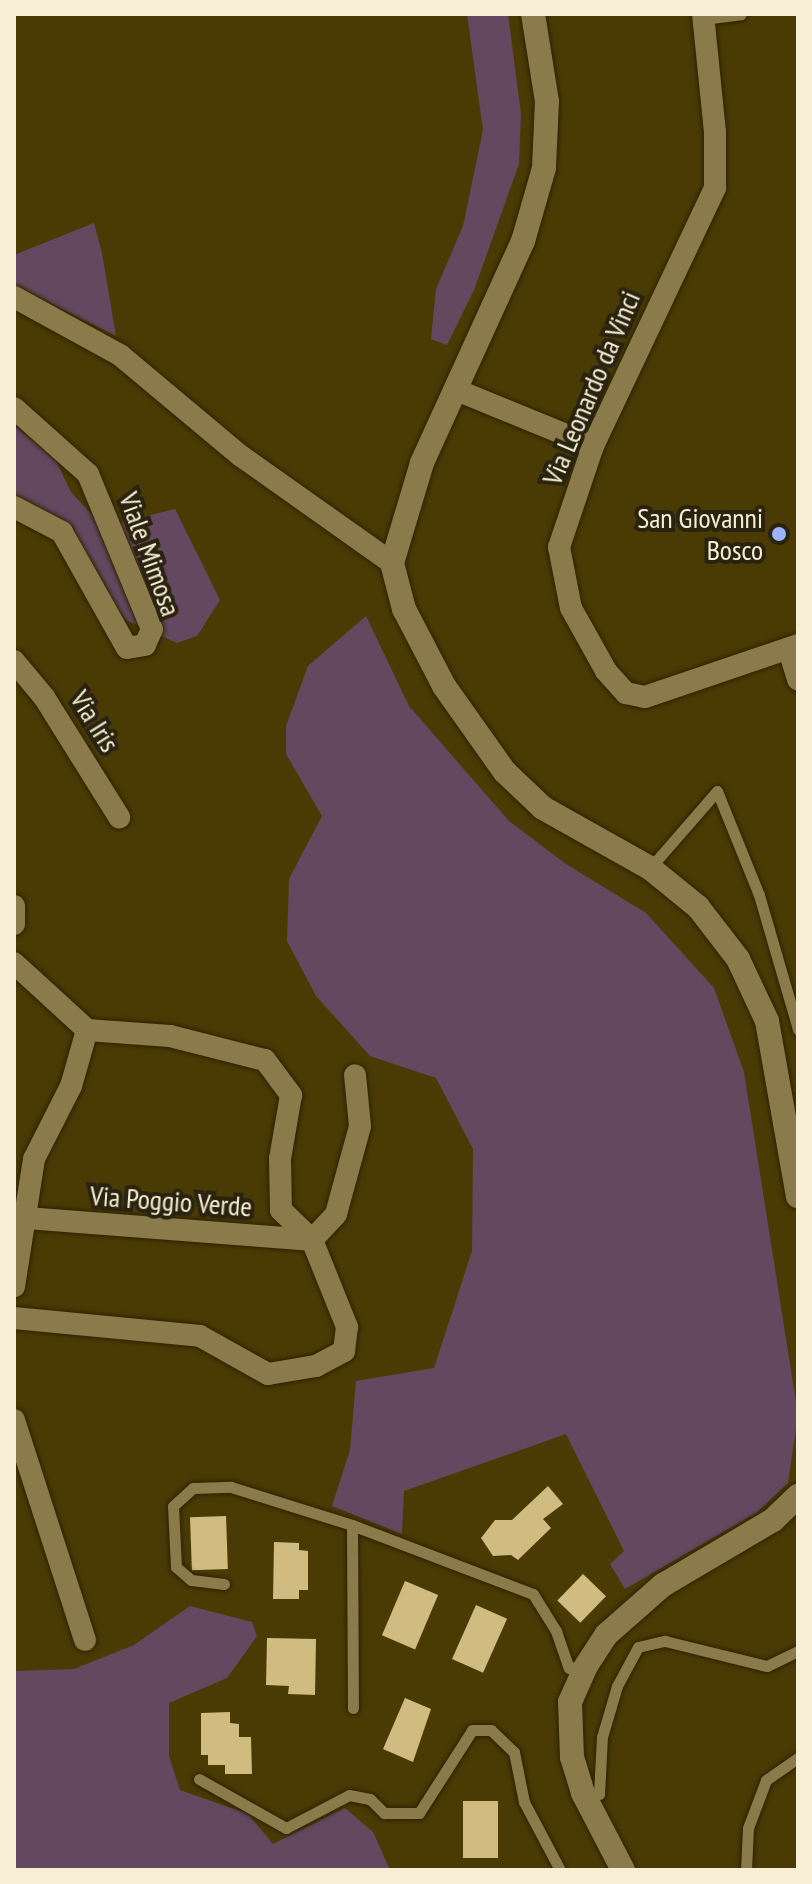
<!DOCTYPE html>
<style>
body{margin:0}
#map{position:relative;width:812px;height:1884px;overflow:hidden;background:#4a3b05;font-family:"PT Sans Narrow",sans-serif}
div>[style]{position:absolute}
.green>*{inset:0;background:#644860}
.building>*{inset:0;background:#d0bc80;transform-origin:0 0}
.roads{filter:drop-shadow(0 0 2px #2e2200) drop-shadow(0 0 2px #2e2200)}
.lane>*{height:11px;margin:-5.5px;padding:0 5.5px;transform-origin:5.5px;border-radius:5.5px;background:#8b7b4a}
.street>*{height:22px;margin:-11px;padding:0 11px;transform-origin:11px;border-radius:11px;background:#8b7b4a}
.secondary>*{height:24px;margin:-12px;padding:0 12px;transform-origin:12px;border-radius:12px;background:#8b7b4a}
.dots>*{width:22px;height:22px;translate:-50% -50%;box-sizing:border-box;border:4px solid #2a230f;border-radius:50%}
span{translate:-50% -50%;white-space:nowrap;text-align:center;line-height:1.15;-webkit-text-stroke:8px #2a230f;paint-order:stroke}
.street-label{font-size:28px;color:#f7eed5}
.poi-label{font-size:28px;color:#f7eed5}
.right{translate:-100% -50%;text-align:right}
.frame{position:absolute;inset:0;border:16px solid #f7eed5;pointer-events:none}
</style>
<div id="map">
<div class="green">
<div style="clip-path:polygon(467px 14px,508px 14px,521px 114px,519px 164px,474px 290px,447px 345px,431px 339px,436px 289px,463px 226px,483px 130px)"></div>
<div style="clip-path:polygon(94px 223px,102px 253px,116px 336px,14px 285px,14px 255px)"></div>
<div style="clip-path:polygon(14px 425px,55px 459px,71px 492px,103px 527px,175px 509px,220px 600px,197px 636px,177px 643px,126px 620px,40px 510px,14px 496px)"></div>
<div style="clip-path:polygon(366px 616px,409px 706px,509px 821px,566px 864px,646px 913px,714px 988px,744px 1072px,798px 1415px,788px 1483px,756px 1513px,625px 1589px,610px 1564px,624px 1551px,566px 1434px,404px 1491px,402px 1534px,332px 1506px,350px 1450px,356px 1381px,434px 1368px,472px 1251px,473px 1149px,436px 1078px,370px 1056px,316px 996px,287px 941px,289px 879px,322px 816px,286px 754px,286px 726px,308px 666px)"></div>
<div style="clip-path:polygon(190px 1606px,252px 1622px,257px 1636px,227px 1678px,169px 1703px,169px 1756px,180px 1790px,248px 1814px,273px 1844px,345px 1808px,373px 1832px,390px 1870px,14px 1870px,14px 1671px,74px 1669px,134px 1645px)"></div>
</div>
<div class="building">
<div style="clip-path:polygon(548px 1486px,563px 1504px,543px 1519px,551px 1528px,518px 1560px,511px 1555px,493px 1556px,481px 1538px,495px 1520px,512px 1520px)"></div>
<div style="left:226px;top:1516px;width:53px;height:36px;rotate:88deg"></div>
<div style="clip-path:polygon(274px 1542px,299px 1543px,299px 1550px,308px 1551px,308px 1590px,299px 1590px,299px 1599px,273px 1599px)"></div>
<div style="left:583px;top:1574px;width:32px;height:37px;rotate:44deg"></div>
<div style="left:405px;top:1581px;width:36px;height:59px;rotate:23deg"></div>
<div style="left:476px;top:1605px;width:34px;height:59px;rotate:24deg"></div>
<div style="clip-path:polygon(267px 1638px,316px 1639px,315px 1695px,288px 1694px,289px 1686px,266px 1685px)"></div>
<div style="clip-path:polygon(405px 1698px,431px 1709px,413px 1762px,383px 1749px)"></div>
<div style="clip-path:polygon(230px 1712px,230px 1723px,239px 1724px,239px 1737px,251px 1737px,252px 1774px,225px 1774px,225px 1765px,208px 1765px,208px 1755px,201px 1755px,201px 1713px)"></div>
<div style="left:463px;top:1801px;width:35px;height:57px"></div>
</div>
<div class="roads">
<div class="lane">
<div style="left:703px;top:19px;width:38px;rotate:-7deg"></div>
<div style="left:650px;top:868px;width:102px;rotate:-49deg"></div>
<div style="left:717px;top:791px;width:112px;rotate:68deg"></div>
<div style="left:759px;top:895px;width:140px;rotate:73.8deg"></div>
<div style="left:352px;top:1525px;width:183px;rotate:89.7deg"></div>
<div style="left:224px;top:1584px;width:33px;rotate:-173deg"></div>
<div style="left:191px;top:1580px;width:20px;rotate:-139deg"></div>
<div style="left:176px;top:1567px;width:61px;rotate:-92.8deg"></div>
<div style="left:173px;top:1506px;width:27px;rotate:-42deg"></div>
<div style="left:193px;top:1488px;width:38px;rotate:-2deg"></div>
<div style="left:231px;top:1487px;width:127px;rotate:17.4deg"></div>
<div style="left:352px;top:1525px;width:194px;rotate:20.9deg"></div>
<div style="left:533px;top:1594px;width:44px;rotate:58.1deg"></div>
<div style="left:556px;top:1631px;width:39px;rotate:71deg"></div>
<div style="left:569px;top:1668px;width:16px;rotate:-7deg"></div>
<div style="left:199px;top:1779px;width:100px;rotate:29.4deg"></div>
<div style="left:286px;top:1828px;width:71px;rotate:-27.6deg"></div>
<div style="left:349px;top:1795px;width:21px;rotate:11deg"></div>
<div style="left:370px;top:1799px;width:20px;rotate:45deg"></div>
<div style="left:384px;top:1813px;width:35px"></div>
<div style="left:419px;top:1813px;width:98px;rotate:-57.4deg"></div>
<div style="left:472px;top:1730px;width:19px"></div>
<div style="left:491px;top:1730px;width:32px;rotate:44deg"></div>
<div style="left:514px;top:1752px;width:51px;rotate:78.7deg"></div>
<div style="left:524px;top:1802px;width:77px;rotate:62.1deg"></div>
<div style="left:584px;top:1793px;width:15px;rotate:4deg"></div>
<div style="left:599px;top:1794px;width:57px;rotate:-87deg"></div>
<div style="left:602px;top:1737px;width:53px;rotate:-73.6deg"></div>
<div style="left:617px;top:1686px;width:44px;rotate:-61.7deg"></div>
<div style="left:638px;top:1647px;width:28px;rotate:-13deg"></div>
<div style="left:665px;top:1641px;width:105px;rotate:13.8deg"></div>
<div style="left:767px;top:1666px;width:34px;rotate:-26deg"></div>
<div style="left:746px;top:1870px;width:42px;rotate:-87.3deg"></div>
<div style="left:748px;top:1828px;width:51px;rotate:-69.4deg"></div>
<div style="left:766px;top:1780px;width:39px;rotate:-35deg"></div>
</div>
<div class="street">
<div style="left:703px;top:14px;width:119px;rotate:84.2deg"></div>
<div style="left:715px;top:132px;width:56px;rotate:90deg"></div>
<div style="left:715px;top:188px;width:285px;rotate:115.3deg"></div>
<div style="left:593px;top:446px;width:107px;rotate:108.6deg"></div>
<div style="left:559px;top:547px;width:62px;rotate:78.9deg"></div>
<div style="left:571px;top:608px;width:72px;rotate:60.9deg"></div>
<div style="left:606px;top:671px;width:30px;rotate:48deg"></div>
<div style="left:626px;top:693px;width:19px;rotate:12deg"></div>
<div style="left:645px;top:697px;width:162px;rotate:-18.8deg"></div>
<div style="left:14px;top:297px;width:121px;rotate:28.7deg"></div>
<div style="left:120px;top:355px;width:158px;rotate:39.9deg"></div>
<div style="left:241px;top:456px;width:185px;rotate:35.3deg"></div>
<div style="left:459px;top:391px;width:145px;rotate:22.3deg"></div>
<div style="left:14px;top:408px;width:99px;rotate:41.7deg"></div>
<div style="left:88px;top:474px;width:168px;rotate:67.6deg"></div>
<div style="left:152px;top:629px;width:17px;rotate:114deg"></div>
<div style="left:145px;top:645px;width:18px;rotate:171deg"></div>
<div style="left:127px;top:648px;width:133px;rotate:-119.3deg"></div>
<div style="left:62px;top:532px;width:54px;rotate:-152.5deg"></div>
<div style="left:789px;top:650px;width:31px;rotate:73deg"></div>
<div style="left:14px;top:661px;width:47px;rotate:50.2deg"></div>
<div style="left:44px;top:697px;width:142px;rotate:58deg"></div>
<div style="left:14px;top:906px;width:18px;rotate:90deg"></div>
<div style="left:14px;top:963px;width:99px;rotate:42.5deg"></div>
<div style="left:87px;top:1030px;width:58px;rotate:105.9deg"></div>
<div style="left:71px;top:1086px;width:82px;rotate:116.9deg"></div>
<div style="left:34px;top:1159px;width:129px;rotate:98.9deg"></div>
<div style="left:87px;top:1030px;width:83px;rotate:4.1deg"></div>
<div style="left:170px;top:1036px;width:98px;rotate:14.2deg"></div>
<div style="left:265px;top:1060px;width:44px;rotate:53.4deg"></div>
<div style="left:291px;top:1095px;width:65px;rotate:99.8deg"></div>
<div style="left:280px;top:1159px;width:51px;rotate:88.9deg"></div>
<div style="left:281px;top:1210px;width:43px;rotate:44.1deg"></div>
<div style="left:312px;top:1240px;width:35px;rotate:-47deg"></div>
<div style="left:336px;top:1214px;width:91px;rotate:-74.7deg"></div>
<div style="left:360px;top:1126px;width:51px;rotate:-95.6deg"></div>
<div style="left:14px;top:1318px;width:187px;rotate:5.5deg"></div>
<div style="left:200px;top:1336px;width:78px;rotate:29.2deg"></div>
<div style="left:268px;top:1374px;width:49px;rotate:-9.5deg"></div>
<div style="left:316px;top:1366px;width:32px;rotate:-28deg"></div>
<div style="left:344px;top:1351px;width:24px;rotate:-83deg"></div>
<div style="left:347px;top:1327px;width:94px;rotate:-111.9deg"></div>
<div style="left:312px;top:1240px;width:285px;rotate:-175.6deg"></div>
<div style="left:14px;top:1420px;width:231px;rotate:72.1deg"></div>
</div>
<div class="secondary">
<div style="left:533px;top:14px;width:88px;rotate:80.9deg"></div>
<div style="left:547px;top:101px;width:67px;rotate:92.6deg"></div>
<div style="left:544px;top:168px;width:76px;rotate:106deg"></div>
<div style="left:523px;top:241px;width:244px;rotate:114.5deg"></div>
<div style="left:422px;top:463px;width:104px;rotate:106.7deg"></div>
<div style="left:392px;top:563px;width:48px;rotate:75.4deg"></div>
<div style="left:404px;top:609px;width:87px;rotate:62.5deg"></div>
<div style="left:444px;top:686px;width:105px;rotate:54.7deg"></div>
<div style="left:505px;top:772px;width:52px;rotate:43.5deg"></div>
<div style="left:543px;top:808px;width:123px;rotate:29.3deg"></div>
<div style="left:650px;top:868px;width:62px;rotate:39.1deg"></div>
<div style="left:698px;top:907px;width:66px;rotate:52.4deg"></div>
<div style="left:738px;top:959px;width:68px;rotate:64.9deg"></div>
<div style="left:767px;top:1021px;width:178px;rotate:80deg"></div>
<div style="left:623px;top:1870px;width:87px;rotate:-117.5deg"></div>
<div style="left:583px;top:1793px;width:38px;rotate:-107deg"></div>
<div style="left:572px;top:1757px;width:55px;rotate:-92.1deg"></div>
<div style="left:570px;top:1702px;width:39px;rotate:-66deg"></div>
<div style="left:586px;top:1666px;width:37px;rotate:-57deg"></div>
<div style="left:606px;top:1635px;width:76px;rotate:-41.3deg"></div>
<div style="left:663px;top:1585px;width:128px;rotate:-30.6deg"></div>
<div style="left:773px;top:1520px;width:35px;rotate:-44deg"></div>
</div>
</div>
<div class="dots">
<div style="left:779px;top:534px;background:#9fb3fd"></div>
</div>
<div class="street-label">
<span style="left:591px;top:388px;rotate:-67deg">Via Leonardo da Vinci</span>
<span style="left:150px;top:554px;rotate:70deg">Viale Mimosa</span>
<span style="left:95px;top:721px;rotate:58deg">Via Iris</span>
<span style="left:171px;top:1201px;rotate:4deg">Via Poggio Verde</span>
</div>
<div class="poi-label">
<span class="right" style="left:763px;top:534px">San Giovanni<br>Bosco</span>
</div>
<div class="frame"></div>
</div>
